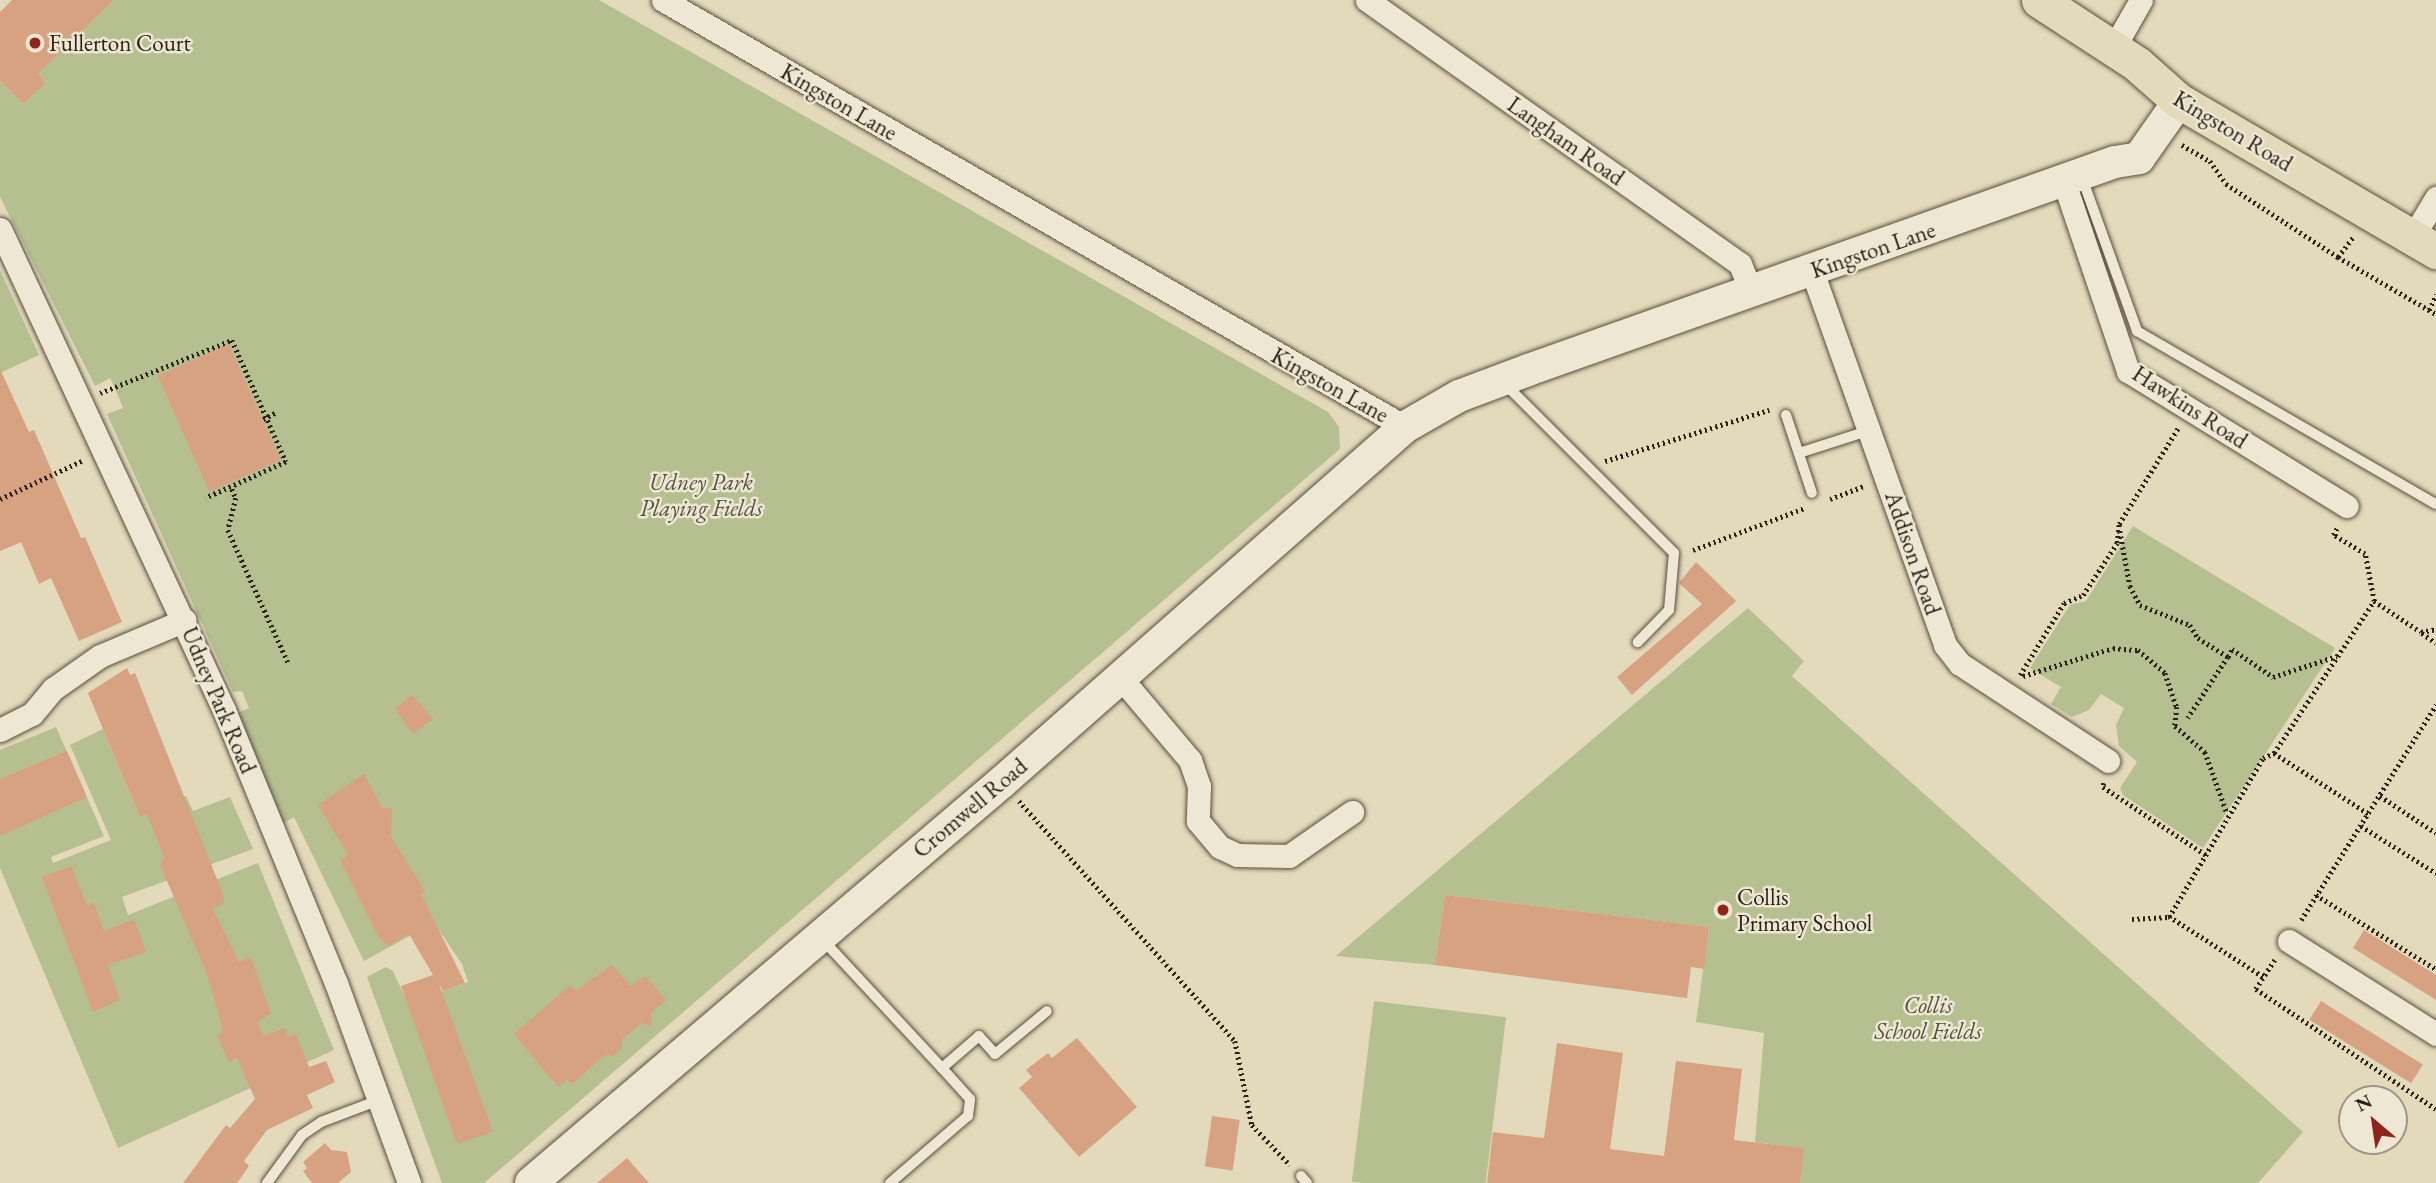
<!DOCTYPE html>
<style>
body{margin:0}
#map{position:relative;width:2436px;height:1183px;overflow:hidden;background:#e3dabb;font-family:"EB Garamond",serif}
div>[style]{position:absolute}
.green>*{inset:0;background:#b5bf90;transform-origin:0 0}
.building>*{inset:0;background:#d6a281;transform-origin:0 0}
.path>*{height:4.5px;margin-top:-2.25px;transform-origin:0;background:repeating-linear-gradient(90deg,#292016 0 2px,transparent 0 5.5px)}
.roads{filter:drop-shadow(0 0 2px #584e3f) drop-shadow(0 0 2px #584e3f)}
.lane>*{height:10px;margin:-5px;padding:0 5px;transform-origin:5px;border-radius:5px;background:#ede7d3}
.street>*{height:23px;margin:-11.5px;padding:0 11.5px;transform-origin:11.5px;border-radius:11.5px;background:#ede7d3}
.secondary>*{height:32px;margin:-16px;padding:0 16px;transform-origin:16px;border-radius:16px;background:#ede7d3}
.primary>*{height:35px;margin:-17.5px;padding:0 17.5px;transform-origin:17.5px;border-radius:17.5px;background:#e3dabb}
.dots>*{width:19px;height:19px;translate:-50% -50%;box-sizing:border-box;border:4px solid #ede7d3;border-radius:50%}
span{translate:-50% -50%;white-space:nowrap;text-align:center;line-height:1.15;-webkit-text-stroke:5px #ede7d3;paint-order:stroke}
.poi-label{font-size:23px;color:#292016}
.left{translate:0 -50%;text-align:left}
.street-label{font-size:23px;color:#292016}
.park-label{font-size:23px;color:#53503b;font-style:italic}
.north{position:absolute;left:2338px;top:1085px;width:70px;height:70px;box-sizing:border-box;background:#ede7d3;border:2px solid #9f9787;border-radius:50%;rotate:331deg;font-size:19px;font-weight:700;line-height:28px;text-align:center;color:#292016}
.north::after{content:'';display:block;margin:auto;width:24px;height:32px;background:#8f2418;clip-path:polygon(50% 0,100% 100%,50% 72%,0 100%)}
</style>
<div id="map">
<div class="green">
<div style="clip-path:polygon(114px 0,599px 0,1328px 412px,1339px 427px,1340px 449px,484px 1183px,442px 1183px,367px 977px,386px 967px,393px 971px,408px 1004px,468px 982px,462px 964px,439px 930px,426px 927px,364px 961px,294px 817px,284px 823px,238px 713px,249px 708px,242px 691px,233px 692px,107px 414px,123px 408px,115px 388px,110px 378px,95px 386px,0 197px,0 81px,23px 104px,46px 83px,38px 74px)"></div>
<div style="clip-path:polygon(0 270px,39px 355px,0 373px)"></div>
<div style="clip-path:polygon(2133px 526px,2335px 648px,2203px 848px,2123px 795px,2120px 788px,2137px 762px,2119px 746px,2116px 725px,2124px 708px,2101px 694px,2089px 710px,2072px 717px,2051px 704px,2061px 687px,2030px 668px,2070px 605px,2086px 601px)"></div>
<div style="clip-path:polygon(1748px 608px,1804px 661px,1792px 676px,2303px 1132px,2258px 1183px,1800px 1183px,1803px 1148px,1755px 1142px,1764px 1033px,1696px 1022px,1709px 927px,1445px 895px,1435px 965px,1336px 956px)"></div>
<div style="clip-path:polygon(56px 727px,104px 836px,51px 857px,53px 863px,111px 840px,70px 745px,103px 729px,140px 817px,186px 796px,193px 811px,230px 797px,253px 849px,122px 897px,128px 915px,258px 863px,334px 1050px,118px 1148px,0 868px,0 750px)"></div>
<div style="left:1374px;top:1001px;width:133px;height:182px;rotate:7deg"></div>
</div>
<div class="building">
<div style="clip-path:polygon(12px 0,114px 0,38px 74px,46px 83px,23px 104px,0 81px,0 12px)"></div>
<div style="left:229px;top:344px;width:127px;height:78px;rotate:66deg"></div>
<div style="clip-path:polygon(0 369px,29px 432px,34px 430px,81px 538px,85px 537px,122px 622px,79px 641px,51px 578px,39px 584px,21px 542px,0 551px)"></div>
<div style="clip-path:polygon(1696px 562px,1736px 601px,1632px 695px,1617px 677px,1702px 604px,1679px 583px)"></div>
<div style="clip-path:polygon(127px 668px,130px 675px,135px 673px,223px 894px,224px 903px,213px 909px,239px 962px,251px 957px,271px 1014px,257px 1022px,264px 1036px,285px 1028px,288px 1037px,296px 1034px,309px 1067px,326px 1061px,335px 1082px,307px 1095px,313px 1108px,267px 1130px,244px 1161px,249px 1166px,237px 1183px,183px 1183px,226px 1125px,230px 1128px,255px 1099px,237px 1058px,229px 1062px,217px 1035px,223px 1033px,220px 1018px,207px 974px,160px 865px,164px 857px,147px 814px,140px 817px,88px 693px)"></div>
<div style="clip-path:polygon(412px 695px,433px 719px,413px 734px,395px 709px)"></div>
<div style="clip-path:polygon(67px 751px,87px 797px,0 836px,0 779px)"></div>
<div style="clip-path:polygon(364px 774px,382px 808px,392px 808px,391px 837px,425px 891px,421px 894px,465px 983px,443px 991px,439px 984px,493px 1132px,457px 1144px,401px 986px,433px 975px,409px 934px,389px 946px,379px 938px,340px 860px,348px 855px,318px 805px)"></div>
<div style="clip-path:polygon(71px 866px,87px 905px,94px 903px,104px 931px,134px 919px,146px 952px,108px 965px,120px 1000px,93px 1012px,42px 877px)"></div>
<div style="clip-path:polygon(1445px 895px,1709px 927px,1704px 969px,1691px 967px,1687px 998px,1435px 965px)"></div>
<div style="clip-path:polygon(2364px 930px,2436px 975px,2436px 1000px,2353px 948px)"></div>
<div style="clip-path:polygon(612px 965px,631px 986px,645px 976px,666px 1000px,651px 1013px,652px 1027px,641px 1023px,622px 1040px,622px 1048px,613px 1056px,605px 1055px,572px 1084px,567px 1079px,558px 1087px,514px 1034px,571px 985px,576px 991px)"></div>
<div style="left:2321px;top:1001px;width:120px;height:22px;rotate:32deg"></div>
<div style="clip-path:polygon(1077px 1038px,1137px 1107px,1079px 1157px,1019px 1088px,1032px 1077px,1026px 1070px,1048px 1053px,1052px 1058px)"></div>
<div style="clip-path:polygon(1557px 1043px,1623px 1053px,1610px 1149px,1664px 1156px,1676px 1061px,1742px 1069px,1734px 1140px,1804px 1148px,1800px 1183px,1487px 1183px,1493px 1132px,1544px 1138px)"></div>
<div style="left:1212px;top:1116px;width:28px;height:51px;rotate:8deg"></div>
<div style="clip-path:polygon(325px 1143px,331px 1150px,347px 1152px,351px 1172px,338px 1183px,312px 1183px,303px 1171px,307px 1168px,303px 1162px)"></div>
<div style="clip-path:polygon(627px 1158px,649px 1183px,597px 1183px)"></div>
</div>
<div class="path">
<div style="left:2182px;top:145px;width:32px;rotate:30deg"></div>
<div style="left:2210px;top:161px;width:28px;rotate:55deg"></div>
<div style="left:2226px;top:184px;width:134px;rotate:33.1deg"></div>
<div style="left:2338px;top:257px;width:113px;rotate:30.2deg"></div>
<div style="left:2338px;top:257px;width:26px;rotate:-53deg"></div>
<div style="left:2429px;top:310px;width:17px;rotate:-65deg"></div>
<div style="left:100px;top:393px;width:142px;rotate:-21.9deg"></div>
<div style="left:232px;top:340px;width:133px;rotate:66.1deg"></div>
<div style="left:286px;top:462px;width:88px;rotate:155.8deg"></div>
<div style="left:263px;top:419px;width:16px;rotate:-27deg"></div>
<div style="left:1605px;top:461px;width:172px;rotate:-17.3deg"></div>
<div style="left:232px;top:489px;width:10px;rotate:66deg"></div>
<div style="left:236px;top:498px;width:33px;rotate:104deg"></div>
<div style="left:228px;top:530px;width:145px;rotate:65.6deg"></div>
<div style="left:0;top:499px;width:90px;rotate:-24.9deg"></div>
<div style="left:1830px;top:499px;width:36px;rotate:-21deg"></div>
<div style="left:2120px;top:531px;width:56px;rotate:79.7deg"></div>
<div style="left:2130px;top:586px;width:21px;rotate:62deg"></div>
<div style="left:2140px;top:605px;width:54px;rotate:21.8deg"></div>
<div style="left:2190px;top:625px;width:15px;rotate:58deg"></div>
<div style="left:2198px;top:638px;width:36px;rotate:32deg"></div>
<div style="left:2228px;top:657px;width:73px;rotate:123.3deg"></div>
<div style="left:1693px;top:550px;width:120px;rotate:-20.6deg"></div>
<div style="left:2374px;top:601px;width:56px;rotate:33.4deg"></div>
<div style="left:2421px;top:632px;width:15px;rotate:-11deg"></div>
<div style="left:2422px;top:633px;width:17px;rotate:36deg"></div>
<div style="left:2228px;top:657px;width:9px;rotate:-63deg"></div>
<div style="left:2232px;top:649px;width:50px;rotate:34.3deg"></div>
<div style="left:2273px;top:677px;width:67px;rotate:-18.2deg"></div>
<div style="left:2020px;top:675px;width:84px;rotate:-58.6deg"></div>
<div style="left:2064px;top:603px;width:21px;rotate:-23deg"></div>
<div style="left:2083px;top:595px;width:62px;rotate:-56.8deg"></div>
<div style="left:2117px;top:543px;width:19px;rotate:-84deg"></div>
<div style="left:2119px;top:524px;width:113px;rotate:-58.4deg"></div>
<div style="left:2023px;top:676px;width:94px;rotate:-17.3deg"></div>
<div style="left:2113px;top:648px;width:25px;rotate:5deg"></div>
<div style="left:2138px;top:650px;width:35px;rotate:40deg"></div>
<div style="left:2165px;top:673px;width:36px;rotate:71deg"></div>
<div style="left:2177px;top:707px;width:19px;rotate:96deg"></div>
<div style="left:2175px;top:726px;width:40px;rotate:41deg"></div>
<div style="left:2205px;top:752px;width:65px;rotate:70.2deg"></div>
<div style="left:2274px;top:753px;width:113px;rotate:32.7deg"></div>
<div style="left:2104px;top:783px;width:4px;rotate:104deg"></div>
<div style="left:2103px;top:787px;width:123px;rotate:33.4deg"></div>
<div style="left:2380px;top:796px;width:67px;rotate:33.5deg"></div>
<div style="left:1019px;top:801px;width:323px;rotate:48deg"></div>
<div style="left:1235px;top:1041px;width:86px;rotate:78.6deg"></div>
<div style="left:1252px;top:1125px;width:55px;rotate:46.5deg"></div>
<div style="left:2361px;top:826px;width:89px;rotate:32.1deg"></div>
<div style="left:2316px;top:895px;width:141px;rotate:31.7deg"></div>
<div style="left:2132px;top:919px;width:37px;rotate:-3deg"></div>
<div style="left:2301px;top:920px;width:254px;rotate:-57.9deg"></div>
<div style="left:2275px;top:960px;width:35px;rotate:123deg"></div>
<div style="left:2256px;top:989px;width:216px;rotate:33.7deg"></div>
<div style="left:2263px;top:977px;width:112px;rotate:-147.4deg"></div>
<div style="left:2169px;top:917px;width:185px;rotate:-59.4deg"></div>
<div style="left:2263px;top:758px;width:12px;rotate:-24deg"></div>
<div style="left:2274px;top:753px;width:182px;rotate:-56.7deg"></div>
<div style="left:2374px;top:601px;width:48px;rotate:-100.8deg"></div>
<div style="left:2365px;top:554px;width:37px;rotate:-149deg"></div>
<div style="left:2333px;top:535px;width:8px;rotate:-60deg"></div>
</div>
<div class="roads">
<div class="lane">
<div style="left:2082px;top:178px;width:163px;rotate:70.2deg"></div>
<div style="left:2137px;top:331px;width:345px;rotate:30.1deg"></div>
<div style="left:1503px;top:382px;width:242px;rotate:45deg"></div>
<div style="left:1674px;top:553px;width:57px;rotate:95deg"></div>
<div style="left:1669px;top:610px;width:45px;rotate:134.1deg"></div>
<div style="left:1786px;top:415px;width:82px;rotate:71.6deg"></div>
<div style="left:1799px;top:453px;width:72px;rotate:-17.7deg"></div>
<div style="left:822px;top:939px;width:176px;rotate:47.1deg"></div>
<div style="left:942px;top:1068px;width:49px;rotate:-40.9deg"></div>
<div style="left:979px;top:1036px;width:24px;rotate:48deg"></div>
<div style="left:995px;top:1054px;width:67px;rotate:-39.6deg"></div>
<div style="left:1301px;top:1176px;width:9px;rotate:49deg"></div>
<div style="left:267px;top:1183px;width:59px;rotate:-53.9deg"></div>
<div style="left:302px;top:1135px;width:23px;rotate:-34deg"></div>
<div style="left:321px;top:1122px;width:62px;rotate:-20.8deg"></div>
<div style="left:890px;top:1183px;width:103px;rotate:-40.7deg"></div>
<div style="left:968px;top:1116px;width:17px;rotate:-83deg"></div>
<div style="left:970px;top:1099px;width:42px;rotate:-132.1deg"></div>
</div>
<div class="street">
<div style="left:663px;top:0;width:856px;rotate:29.92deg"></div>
<div style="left:1367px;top:0;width:457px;rotate:35.3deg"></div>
<div style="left:1740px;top:264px;width:31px;rotate:68deg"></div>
<div style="left:2113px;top:49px;width:56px;rotate:-60.3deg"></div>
<div style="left:2064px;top:182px;width:200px;rotate:71.3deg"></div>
<div style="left:2128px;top:371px;width:257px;rotate:31.7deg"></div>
<div style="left:0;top:229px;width:531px;rotate:65.03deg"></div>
<div style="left:224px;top:710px;width:295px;rotate:67.7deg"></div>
<div style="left:336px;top:983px;width:213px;rotate:69.9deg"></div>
<div style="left:2412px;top:238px;width:47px;rotate:-59deg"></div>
<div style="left:1812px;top:271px;width:397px;rotate:70.4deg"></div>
<div style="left:1945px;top:645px;width:24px;rotate:52deg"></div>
<div style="left:1960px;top:664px;width:177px;rotate:33.2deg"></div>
<div style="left:1120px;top:677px;width:109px;rotate:49.9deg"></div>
<div style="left:1190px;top:760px;width:28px;rotate:71deg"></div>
<div style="left:1199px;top:786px;width:35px;rotate:92deg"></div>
<div style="left:1198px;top:821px;width:34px;rotate:50deg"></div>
<div style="left:1220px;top:847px;width:19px;rotate:25deg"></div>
<div style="left:1237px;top:855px;width:52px;rotate:1.1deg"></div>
<div style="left:1289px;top:856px;width:77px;rotate:-34.9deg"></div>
<div style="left:0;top:730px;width:36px;rotate:-27deg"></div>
<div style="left:32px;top:714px;width:33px;rotate:-50deg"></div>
<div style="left:53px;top:689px;width:57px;rotate:-35.1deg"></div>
<div style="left:100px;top:656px;width:92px;rotate:-23deg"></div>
<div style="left:2289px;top:941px;width:174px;rotate:32.3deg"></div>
</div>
<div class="secondary">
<div style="left:531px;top:1183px;width:619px;rotate:-40.41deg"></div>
<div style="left:1002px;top:782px;width:537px;rotate:-41.38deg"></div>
<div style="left:1405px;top:427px;width:62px;rotate:-29.9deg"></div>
<div style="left:1459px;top:396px;width:74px;rotate:-20.6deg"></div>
<div style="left:1528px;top:370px;width:623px;rotate:-19.51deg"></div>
<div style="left:2115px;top:162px;width:24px;rotate:-9deg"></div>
<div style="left:2139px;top:158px;width:70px;rotate:-54.9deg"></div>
</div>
<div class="primary">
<div style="left:2039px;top:0;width:117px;rotate:33.1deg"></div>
<div style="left:2137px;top:64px;width:56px;rotate:41.4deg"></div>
<div style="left:2179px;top:101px;width:298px;rotate:30.3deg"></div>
</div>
</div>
<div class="dots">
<div style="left:35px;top:43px;background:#8f2418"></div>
<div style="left:1723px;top:910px;background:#8f2418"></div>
</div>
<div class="poi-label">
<span class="left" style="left:49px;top:43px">Fullerton Court</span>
<span class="left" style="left:1737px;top:910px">Collis<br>Primary School</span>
</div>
<div class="street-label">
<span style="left:839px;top:102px;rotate:30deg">Kingston Lane</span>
<span style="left:2233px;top:131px;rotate:31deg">Kingston Road</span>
<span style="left:1566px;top:141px;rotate:35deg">Langham Road</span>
<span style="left:1873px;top:250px;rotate:-19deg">Kingston Lane</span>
<span style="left:1330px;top:385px;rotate:29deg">Kingston Lane</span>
<span style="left:2190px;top:407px;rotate:33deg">Hawkins Road</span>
<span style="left:1913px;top:553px;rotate:71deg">Addison Road</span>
<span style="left:219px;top:700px;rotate:67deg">Udney Park Road</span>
<span style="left:970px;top:808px;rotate:-40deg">Cromwell Road</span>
</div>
<div class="park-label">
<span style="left:701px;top:495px">Udney Park<br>Playing Fields</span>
<span style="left:1928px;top:1018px">Collis<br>School Fields</span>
</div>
<div class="north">N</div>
</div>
